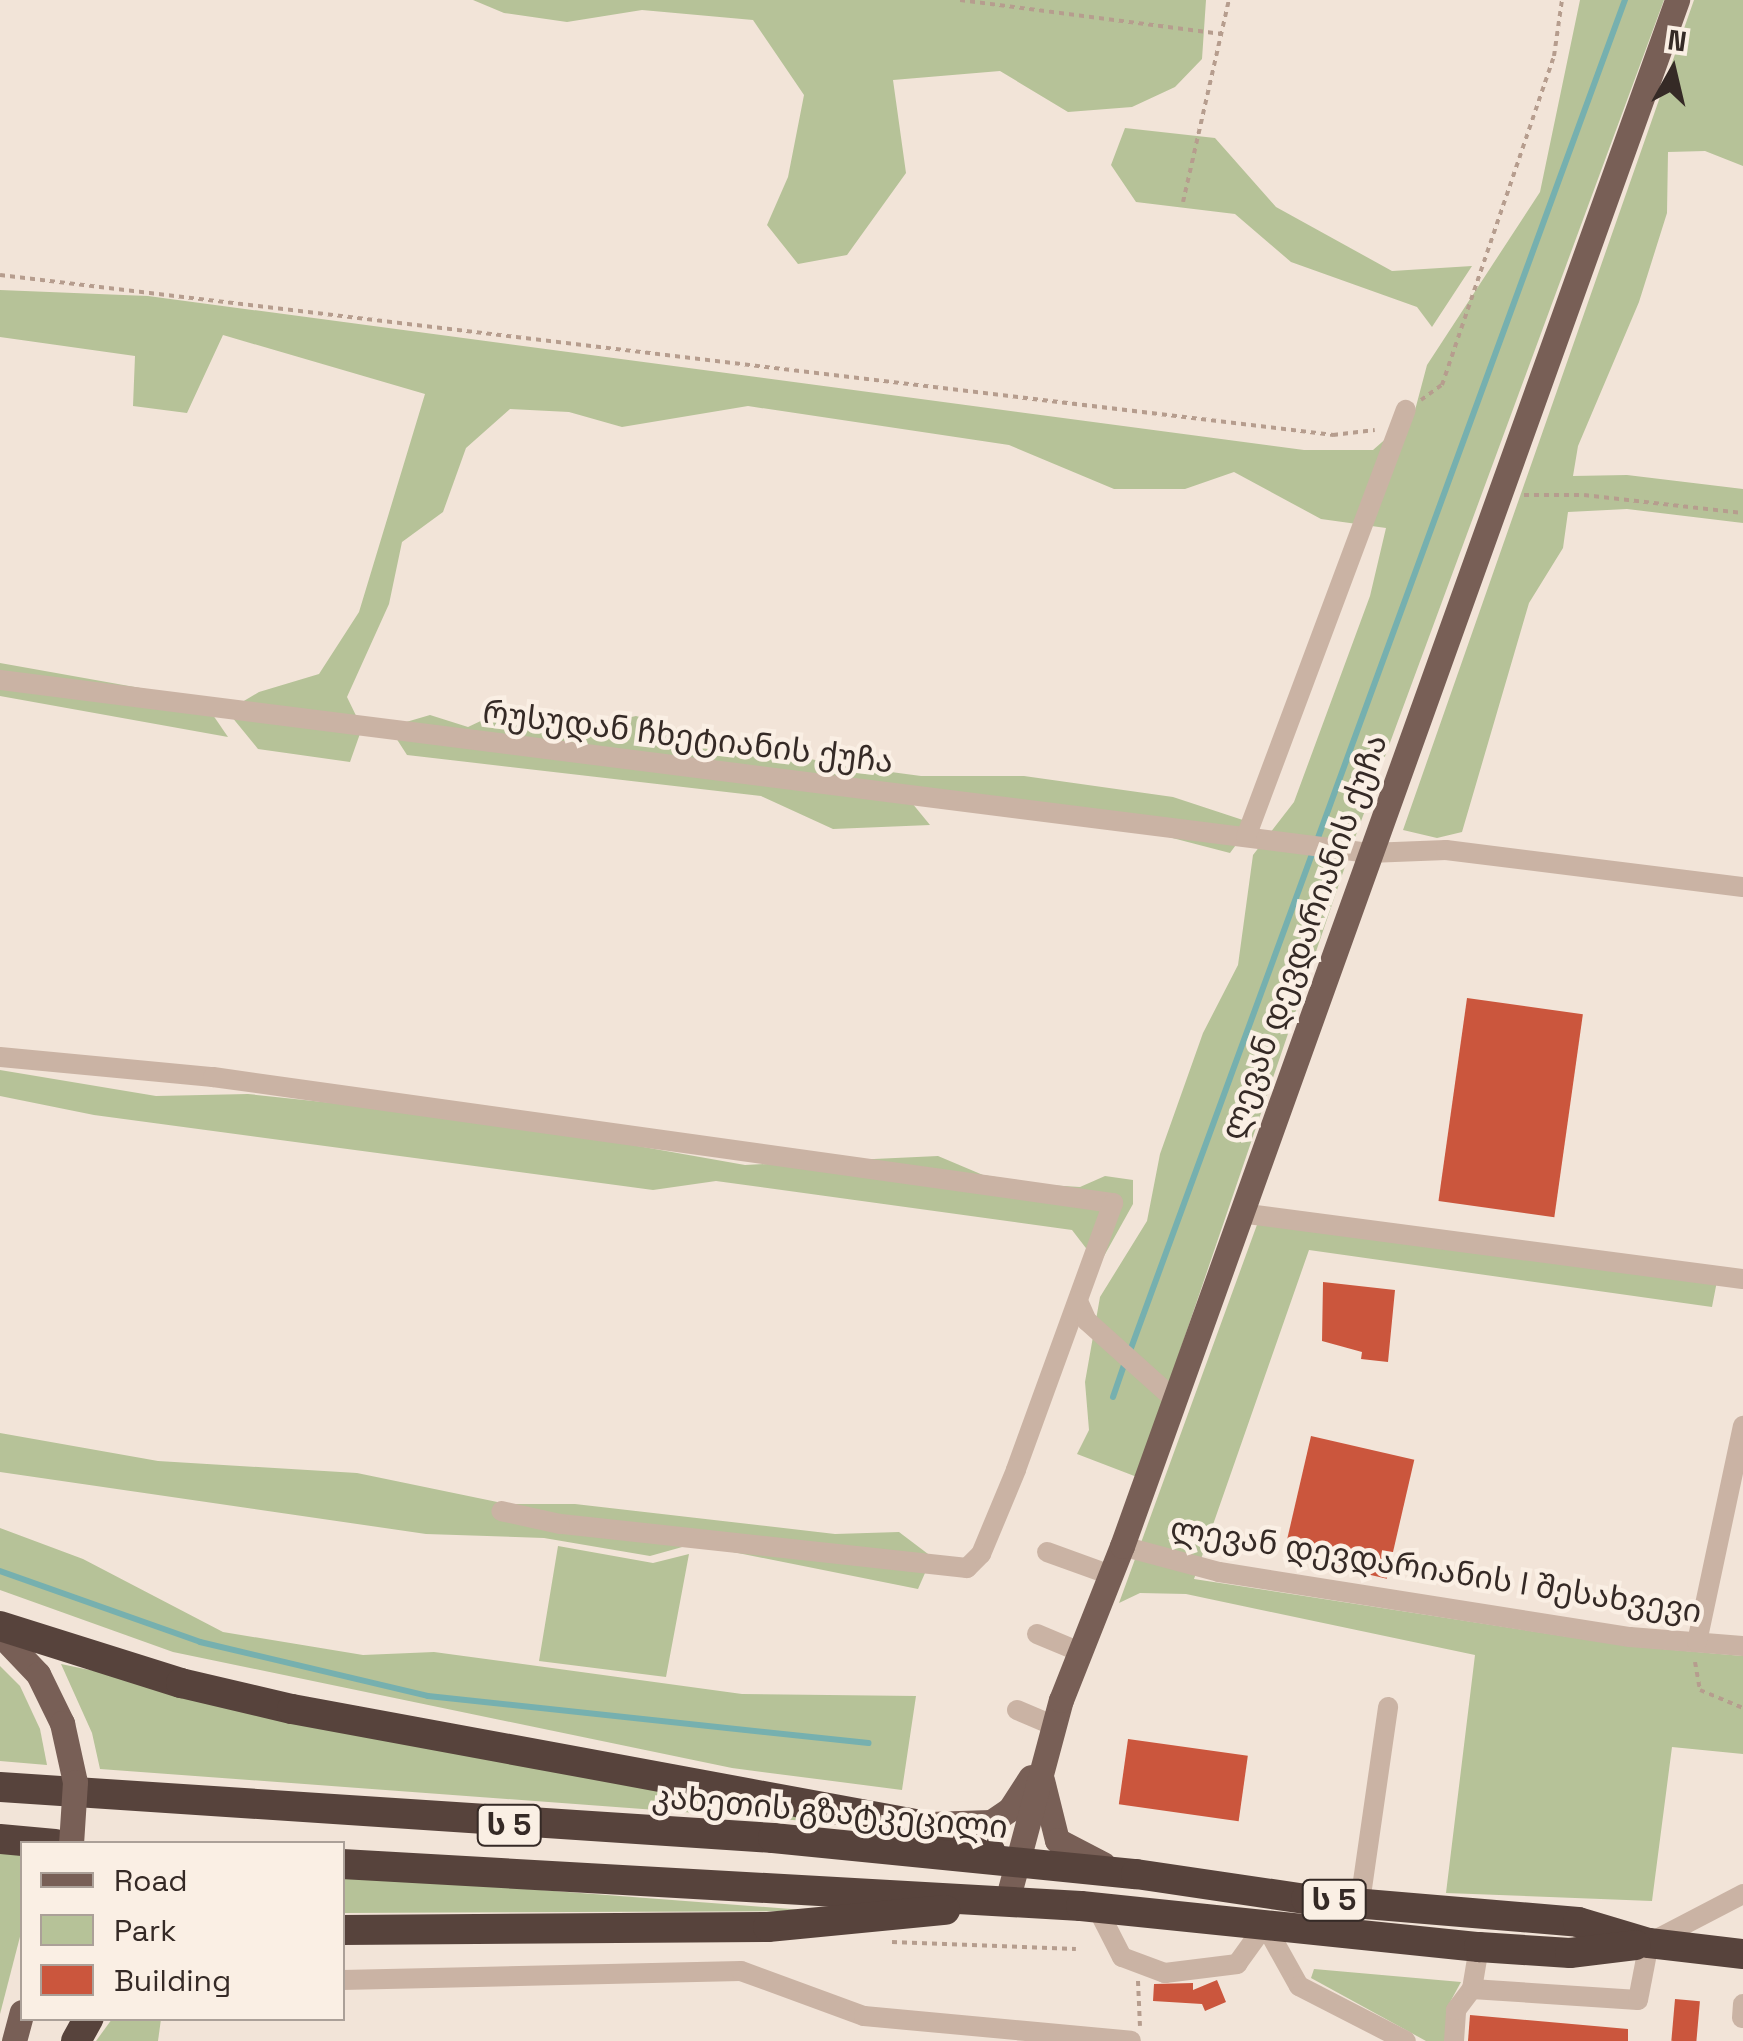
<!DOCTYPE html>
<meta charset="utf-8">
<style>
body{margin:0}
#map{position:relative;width:1743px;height:2041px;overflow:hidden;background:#f2e4d8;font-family:"Space Grotesk","Noto Sans Georgian",sans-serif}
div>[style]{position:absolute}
.green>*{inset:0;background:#b6c298}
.stream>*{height:6px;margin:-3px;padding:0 3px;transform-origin:3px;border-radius:3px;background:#76b0af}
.building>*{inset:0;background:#cb563d;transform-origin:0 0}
.path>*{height:4px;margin-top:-2px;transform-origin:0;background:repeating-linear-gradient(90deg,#b69d8e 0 5px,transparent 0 10px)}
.minor>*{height:20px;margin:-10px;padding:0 10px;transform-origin:10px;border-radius:10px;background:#cab3a4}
.major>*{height:25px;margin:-12.5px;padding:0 12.5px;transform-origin:12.5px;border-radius:12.5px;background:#785f56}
.highway>*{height:30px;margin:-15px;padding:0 15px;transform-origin:15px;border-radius:15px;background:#57433c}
.major-bridge>*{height:25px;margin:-12.5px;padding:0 12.5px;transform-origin:12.5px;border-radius:12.5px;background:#785f56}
span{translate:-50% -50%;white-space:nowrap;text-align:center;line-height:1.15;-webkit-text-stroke:9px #faefe4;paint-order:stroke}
.shield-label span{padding:2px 8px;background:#faefe4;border:2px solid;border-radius:8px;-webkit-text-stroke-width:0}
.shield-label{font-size:30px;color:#352a26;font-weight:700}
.street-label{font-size:32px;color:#352a26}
.legend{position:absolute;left:20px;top:1841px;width:325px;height:180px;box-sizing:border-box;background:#faefe4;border:2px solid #aba098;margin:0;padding:12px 18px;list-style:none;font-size:30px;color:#352a26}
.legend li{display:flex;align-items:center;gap:20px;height:50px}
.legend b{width:50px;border:2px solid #aba098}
.north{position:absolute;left:1623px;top:20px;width:100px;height:100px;-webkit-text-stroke:8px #faefe4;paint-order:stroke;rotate:8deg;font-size:28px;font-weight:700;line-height:40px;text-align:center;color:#352a26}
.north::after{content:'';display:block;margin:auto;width:35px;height:45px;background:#352a26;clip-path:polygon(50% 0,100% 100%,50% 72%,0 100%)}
</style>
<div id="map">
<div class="green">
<div style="clip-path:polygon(473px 0,1206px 0,1202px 59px,1175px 87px,1132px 107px,1068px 112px,1000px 71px,893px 80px,906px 173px,847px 255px,798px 264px,767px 225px,788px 177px,804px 95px,753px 20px,642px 10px,567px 22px,504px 13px)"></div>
<div style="clip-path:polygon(1580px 0,1664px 0,1353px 843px,1137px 1477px,1077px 1454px,1089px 1430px,1085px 1382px,1100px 1297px,1147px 1221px,1160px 1154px,1203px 1033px,1238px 965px,1253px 855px,1294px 802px,1370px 596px,1386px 528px,1321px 519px,1234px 472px,1185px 489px,1114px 489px,1009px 445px,748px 406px,622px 427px,569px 412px,510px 409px,466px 448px,443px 512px,402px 542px,389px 604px,347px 697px,362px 728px,350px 762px,258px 749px,227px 711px,259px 692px,319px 674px,359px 612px,425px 394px,223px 335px,187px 413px,133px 406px,135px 356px,0 337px,0 290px,148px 296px,1304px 450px,1373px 450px,1414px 414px,1427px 365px,1540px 192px)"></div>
<div style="clip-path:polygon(1694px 0,1743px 0,1743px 166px,1705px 151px,1668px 152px,1667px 213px,1639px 302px,1578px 446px,1573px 476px,1627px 475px,1743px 489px,1743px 523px,1627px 509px,1568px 512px,1563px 548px,1529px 603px,1462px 832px,1437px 838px,1403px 830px)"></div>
<div style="clip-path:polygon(1125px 128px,1215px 138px,1276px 207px,1392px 271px,1472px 266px,1432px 327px,1417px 307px,1291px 262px,1235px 214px,1136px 202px,1111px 165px)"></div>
<div style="clip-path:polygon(0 663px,202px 699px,228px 737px,0 696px)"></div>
<div style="clip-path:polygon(430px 715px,468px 727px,487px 718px,576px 729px,636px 716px,724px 742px,846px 766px,921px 776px,1024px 776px,1173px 797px,1252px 823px,1230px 853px,1134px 828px,912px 803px,930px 825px,833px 829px,761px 796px,407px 755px,389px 727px)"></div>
<div style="clip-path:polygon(0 1070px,156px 1096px,248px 1094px,485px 1119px,745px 1165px,938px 1156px,983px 1175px,1048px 1185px,1080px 1187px,1105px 1176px,1133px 1180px,1133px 1204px,1099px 1265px,1072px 1230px,716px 1181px,653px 1190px,94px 1115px,0 1096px)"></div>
<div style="clip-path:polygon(1258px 1222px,1717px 1281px,1712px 1307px,1309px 1250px,1194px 1579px,1628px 1646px,1743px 1656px,1743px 1754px,1672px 1747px,1652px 1901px,1446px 1893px,1475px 1655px,1186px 1594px,1140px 1593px,1119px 1603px)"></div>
<div style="clip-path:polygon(0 1433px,158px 1461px,357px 1473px,507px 1504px,575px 1504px,835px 1534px,899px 1532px,932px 1557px,918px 1589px,693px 1544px,650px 1556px,544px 1538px,426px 1534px,0 1472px)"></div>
<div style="clip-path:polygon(0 1528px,83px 1559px,223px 1632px,363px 1655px,434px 1652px,742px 1694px,916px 1696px,902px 1790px,732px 1768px,173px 1652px,0 1590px)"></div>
<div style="clip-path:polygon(558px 1546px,653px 1563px,689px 1554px,666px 1677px,539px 1661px)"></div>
<div style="clip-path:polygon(61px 1664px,176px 1688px,833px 1823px,100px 1769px,92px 1733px)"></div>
<div style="clip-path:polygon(0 1666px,20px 1686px,40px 1729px,47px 1765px,0 1761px)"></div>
<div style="clip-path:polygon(0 1849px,22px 1850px,22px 1929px,0 2014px)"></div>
<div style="clip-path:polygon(342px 1875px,817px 1911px,343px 1913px)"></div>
<div style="clip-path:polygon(1314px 1969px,1461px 1982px,1449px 2004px,1446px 2041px,1426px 2041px,1311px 1978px)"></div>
<div style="clip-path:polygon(112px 2019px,161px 2019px,158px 2041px,96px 2041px)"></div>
</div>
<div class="stream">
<div style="left:1130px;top:1351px;width:1439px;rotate:-69.88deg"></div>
<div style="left:1113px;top:1397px;width:36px;rotate:-71deg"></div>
<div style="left:0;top:1571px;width:212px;rotate:19.5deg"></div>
<div style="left:200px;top:1642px;width:234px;rotate:13.3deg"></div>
<div style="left:428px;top:1696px;width:443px;rotate:6.1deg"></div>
</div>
<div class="building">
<div style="left:1467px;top:998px;width:117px;height:205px;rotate:8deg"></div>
<div style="clip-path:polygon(1323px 1282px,1395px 1290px,1388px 1362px,1361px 1359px,1362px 1352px,1322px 1341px)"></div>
<div style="left:1311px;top:1436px;width:106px;height:122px;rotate:13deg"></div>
<div style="left:1128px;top:1739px;width:121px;height:66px;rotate:8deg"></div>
<div style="clip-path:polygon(1217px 1980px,1226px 2002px,1205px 2011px,1202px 2004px,1153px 2001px,1154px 1984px,1193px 1983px,1193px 1990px)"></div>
<div style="left:1675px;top:1999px;width:25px;height:42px;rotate:5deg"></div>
<div style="clip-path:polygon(1470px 2015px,1628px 2029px,1628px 2041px,1468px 2041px)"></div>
</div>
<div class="path">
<div style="left:960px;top:0;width:264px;rotate:7.4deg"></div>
<div style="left:1183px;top:202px;width:207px;rotate:-77.2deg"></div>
<div style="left:0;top:275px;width:1343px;rotate:6.84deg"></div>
<div style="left:1333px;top:435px;width:42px;rotate:-6.8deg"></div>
<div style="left:1421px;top:400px;width:26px;rotate:-36deg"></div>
<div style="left:1442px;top:385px;width:348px;rotate:-71.2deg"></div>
<div style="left:1554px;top:56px;width:57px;rotate:-81.9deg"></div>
<div style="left:1524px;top:495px;width:60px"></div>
<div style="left:1584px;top:495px;width:160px;rotate:6.5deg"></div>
<div style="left:1695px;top:1662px;width:28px;rotate:80deg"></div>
<div style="left:1700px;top:1690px;width:47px;rotate:22.7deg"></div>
<div style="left:892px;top:1942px;width:184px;rotate:2.2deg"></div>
<div style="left:1138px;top:1981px;width:45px;rotate:87.5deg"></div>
</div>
<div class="minor">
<div style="left:0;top:680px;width:1380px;rotate:7.2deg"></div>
<div style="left:1369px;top:853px;width:77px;rotate:-2.2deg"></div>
<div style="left:1446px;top:850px;width:299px;rotate:7.1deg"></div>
<div style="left:1246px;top:837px;width:456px;rotate:-69.5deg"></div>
<div style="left:0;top:1057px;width:214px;rotate:5.4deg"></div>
<div style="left:213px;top:1077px;width:909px;rotate:7.97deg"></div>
<div style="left:1113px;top:1203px;width:284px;rotate:110deg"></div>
<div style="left:1016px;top:1470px;width:91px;rotate:112.6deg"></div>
<div style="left:981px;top:1554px;width:20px;rotate:135deg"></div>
<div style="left:967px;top:1568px;width:409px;rotate:-173.8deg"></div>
<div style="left:560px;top:1524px;width:60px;rotate:-167.6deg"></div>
<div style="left:1240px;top:1213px;width:507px;rotate:7.48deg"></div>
<div style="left:1078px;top:1301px;width:22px;rotate:66deg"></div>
<div style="left:1087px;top:1321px;width:117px;rotate:41.9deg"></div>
<div style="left:1122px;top:1546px;width:100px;rotate:15deg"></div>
<div style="left:1219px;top:1572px;width:416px;rotate:9deg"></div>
<div style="left:1630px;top:1637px;width:113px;rotate:4.6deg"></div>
<div style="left:1047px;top:1552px;width:68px;rotate:19.8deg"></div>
<div style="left:1037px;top:1634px;width:47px;rotate:22.7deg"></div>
<div style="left:1697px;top:1642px;width:221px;rotate:-78deg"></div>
<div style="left:1017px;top:1710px;width:39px;rotate:23deg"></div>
<div style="left:1360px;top:1902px;width:197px;rotate:-81.8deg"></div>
<div style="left:1097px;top:1908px;width:55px;rotate:63deg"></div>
<div style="left:1122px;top:1957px;width:46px;rotate:20.4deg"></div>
<div style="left:1165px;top:1973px;width:73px;rotate:-7.1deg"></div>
<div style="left:1237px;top:1964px;width:48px;rotate:-54.3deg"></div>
<div style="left:1265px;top:1925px;width:70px;rotate:60.9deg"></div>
<div style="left:1299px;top:1986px;width:120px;rotate:27.2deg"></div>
<div style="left:342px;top:1980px;width:399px;rotate:-1.3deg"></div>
<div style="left:741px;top:1971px;width:131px;rotate:20.1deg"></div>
<div style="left:864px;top:2016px;width:268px;rotate:5.3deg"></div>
<div style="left:1472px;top:1989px;width:166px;rotate:3.8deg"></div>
<div style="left:1638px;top:2000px;width:58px;rotate:-79.1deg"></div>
<div style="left:1649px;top:1943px;width:106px;rotate:-27.5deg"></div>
<div style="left:1742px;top:2018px;width:14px;rotate:-86deg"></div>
<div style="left:1454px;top:2041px;width:31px;rotate:-86deg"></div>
<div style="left:1456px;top:2010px;width:26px;rotate:-53deg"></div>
<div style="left:1472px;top:1989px;width:43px;rotate:-80.5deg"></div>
</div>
<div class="major">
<div style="left:0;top:1634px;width:55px;rotate:46.5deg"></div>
<div style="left:38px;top:1674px;width:55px;rotate:63.9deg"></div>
<div style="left:1042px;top:1780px;width:62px;rotate:76deg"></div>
<div style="left:1057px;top:1840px;width:52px;rotate:27.6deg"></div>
<div style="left:928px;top:1824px;width:63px;rotate:-1.8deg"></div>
<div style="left:991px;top:1822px;width:23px;rotate:-34deg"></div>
<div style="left:1010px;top:1809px;width:38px;rotate:-57deg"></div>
<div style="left:1007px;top:1901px;width:208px;rotate:-75deg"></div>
<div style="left:1061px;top:1700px;width:166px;rotate:-68.4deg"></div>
<div style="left:1122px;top:1546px;width:1643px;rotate:-70.25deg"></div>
<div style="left:14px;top:2041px;width:30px;rotate:-75deg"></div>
</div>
<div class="highway">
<div style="left:0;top:1626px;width:190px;rotate:17.5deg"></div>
<div style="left:181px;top:1683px;width:114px;rotate:13.2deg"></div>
<div style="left:292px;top:1709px;width:634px;rotate:10.46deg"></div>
<div style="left:915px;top:1824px;width:80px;rotate:19.8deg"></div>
<div style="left:0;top:1787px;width:775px;rotate:3.77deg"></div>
<div style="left:773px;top:1838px;width:365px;rotate:5.7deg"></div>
<div style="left:1136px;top:1874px;width:172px;rotate:8.4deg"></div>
<div style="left:1306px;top:1899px;width:273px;rotate:4.8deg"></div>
<div style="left:1578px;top:1922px;width:74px;rotate:16.5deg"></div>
<div style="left:1649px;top:1943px;width:95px;rotate:6.7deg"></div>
<div style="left:0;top:1839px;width:55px;rotate:5.2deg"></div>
<div style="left:342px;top:1864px;width:740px;rotate:3.25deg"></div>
<div style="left:1081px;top:1906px;width:400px;rotate:5.9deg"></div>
<div style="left:1479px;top:1947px;width:91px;rotate:3.8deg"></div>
<div style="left:1570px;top:1953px;width:66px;rotate:-6.9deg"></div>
<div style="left:342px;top:1930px;width:426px;rotate:-0.4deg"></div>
<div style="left:768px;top:1927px;width:178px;rotate:-5.5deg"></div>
<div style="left:76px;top:2041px;width:26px;rotate:-61deg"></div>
</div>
<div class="major-bridge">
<div style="left:62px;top:1723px;width:60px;rotate:77.6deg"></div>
<div style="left:75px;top:1782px;width:62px;rotate:93.7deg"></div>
</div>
<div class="shield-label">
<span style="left:509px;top:1825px">ს 5</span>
<span style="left:1334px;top:1900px">ს 5</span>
</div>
<div class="street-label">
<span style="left:688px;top:737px;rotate:7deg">რუსუდან ჩხეტიანის ქუჩა</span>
<span style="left:1304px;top:937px;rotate:-70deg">ლევან დევდარიანის ქუჩა</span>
<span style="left:1436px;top:1570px;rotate:9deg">ლევან დევდარიანის I შესახვევი</span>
<span style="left:830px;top:1812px;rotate:5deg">კახეთის გზატკეცილი</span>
</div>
<ul class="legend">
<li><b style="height:12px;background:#785f56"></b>Road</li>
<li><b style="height:28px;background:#b6c298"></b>Park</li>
<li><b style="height:28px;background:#cb563d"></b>Building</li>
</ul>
<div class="north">N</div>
</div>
